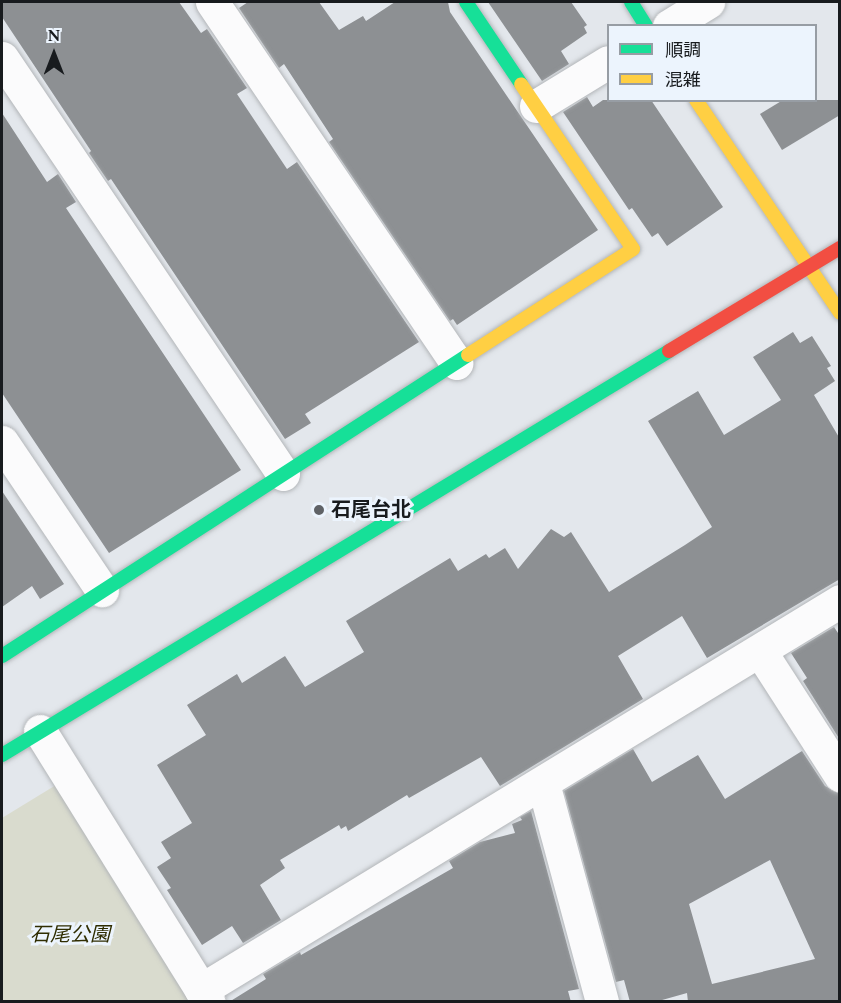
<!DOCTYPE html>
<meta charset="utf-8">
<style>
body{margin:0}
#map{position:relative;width:841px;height:1003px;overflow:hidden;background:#e3e7ec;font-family:Spectral,"Noto Sans JP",serif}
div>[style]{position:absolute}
.green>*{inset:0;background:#d9dbce}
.building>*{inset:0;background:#8d9093}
.roads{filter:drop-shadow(0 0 2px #b3b6b9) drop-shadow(0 0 2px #b3b6b9)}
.street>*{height:33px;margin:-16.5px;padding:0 16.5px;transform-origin:16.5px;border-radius:16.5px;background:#fbfbfc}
.fast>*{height:14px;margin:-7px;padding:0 7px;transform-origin:7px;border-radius:7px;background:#16e098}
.slow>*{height:14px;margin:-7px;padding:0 7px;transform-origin:7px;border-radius:7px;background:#ffcf43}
.jam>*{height:14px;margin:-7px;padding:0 7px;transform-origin:7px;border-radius:7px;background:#f24e42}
.dots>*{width:16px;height:16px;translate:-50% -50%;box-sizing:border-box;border:3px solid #ecf4fd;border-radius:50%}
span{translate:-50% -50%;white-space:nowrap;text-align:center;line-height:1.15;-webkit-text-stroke:6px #ecf4fd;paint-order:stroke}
.poi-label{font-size:20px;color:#181b1e;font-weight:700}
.left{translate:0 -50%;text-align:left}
.park-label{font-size:20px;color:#2f2d01;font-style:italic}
.frame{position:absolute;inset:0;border:3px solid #181b1e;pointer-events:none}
.legend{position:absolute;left:607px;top:24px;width:210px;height:78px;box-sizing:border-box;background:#ecf4fd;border:2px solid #979da4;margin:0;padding:8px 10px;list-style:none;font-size:18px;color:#181b1e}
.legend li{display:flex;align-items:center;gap:12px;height:30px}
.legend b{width:30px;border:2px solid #979da4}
.north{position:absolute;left:24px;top:24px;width:60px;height:60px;-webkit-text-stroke:4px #ecf4fd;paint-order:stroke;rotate:0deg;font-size:16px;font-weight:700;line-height:24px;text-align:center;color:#181b1e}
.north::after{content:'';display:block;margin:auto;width:21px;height:27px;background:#181b1e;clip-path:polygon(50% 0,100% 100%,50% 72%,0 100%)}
</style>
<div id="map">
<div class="green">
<div style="clip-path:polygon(56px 785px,190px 1001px,2px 1002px,2px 818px)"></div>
</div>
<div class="building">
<div style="clip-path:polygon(2px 2px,179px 2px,201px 33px,207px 29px,247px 88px,237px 94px,287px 169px,297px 162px,419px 342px,305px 414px,311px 423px,285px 439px,111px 179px,108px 181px,89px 153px,91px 151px,2px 17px)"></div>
<div style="clip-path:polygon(248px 2px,319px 2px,339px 30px,363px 16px,366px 21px,395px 2px,448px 2px,450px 12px,598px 230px,457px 325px,453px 319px,450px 321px,329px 142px,333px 139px,284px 64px,279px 68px,239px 8px)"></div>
<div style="clip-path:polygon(488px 2px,571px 2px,587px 25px,584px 27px,587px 33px,561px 51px,569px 64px,542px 81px)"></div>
<div style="clip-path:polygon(587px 97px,593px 107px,603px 100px,651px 100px,723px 207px,667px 246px,658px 233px,652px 237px,632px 208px,629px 210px,563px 112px)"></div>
<div style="clip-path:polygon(783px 100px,840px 100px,840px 115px,782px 150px,760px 114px)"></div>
<div style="clip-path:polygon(2px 113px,47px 182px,58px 174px,76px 202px,66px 208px,241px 470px,109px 553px,2px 393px)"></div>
<div style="clip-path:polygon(793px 332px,800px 343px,812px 336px,831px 366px,827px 368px,835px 381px,814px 395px,840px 439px,840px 579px,707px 658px,682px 616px,618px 656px,643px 699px,500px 786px,481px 757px,409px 798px,407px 795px,348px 831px,346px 826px,341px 829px,339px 825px,280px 860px,285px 868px,260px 885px,281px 920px,243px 943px,232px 926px,202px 945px,167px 890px,171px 888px,157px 867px,171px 858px,161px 842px,192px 823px,157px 765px,206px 735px,187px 705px,237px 674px,242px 683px,285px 656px,305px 687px,364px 652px,346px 621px,450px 558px,458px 571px,486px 554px,489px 558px,505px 548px,518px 569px,551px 529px,564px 537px,571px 532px,609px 592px,685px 545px,712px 527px,648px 421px,698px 391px,724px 435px,781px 400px,753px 357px)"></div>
<div style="clip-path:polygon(2px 491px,64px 584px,40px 599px,32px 586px,2px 607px)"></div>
<div style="clip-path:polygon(834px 627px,840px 636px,840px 740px,803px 681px,807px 678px,791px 653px)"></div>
<div style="clip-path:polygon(evenodd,633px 749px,652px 782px,698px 755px,725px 799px,802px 751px,825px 786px,840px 794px,840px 1002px,688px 1002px,687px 993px,655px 1002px,630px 1002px,624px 980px,616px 982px,564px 791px,633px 749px,770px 860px,815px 959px,712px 984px,689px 904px,770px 860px)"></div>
<div style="clip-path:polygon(531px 811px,579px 989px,568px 991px,571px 1002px,229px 1002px,266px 979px,263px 974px,300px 952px,301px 955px,453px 868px,449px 861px,480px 842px,515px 833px,512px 824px,522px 820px,520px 817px)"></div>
</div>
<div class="roads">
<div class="street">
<div style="left:212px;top:2px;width:436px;rotate:55.9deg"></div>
<div style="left:669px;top:26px;width:46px;rotate:-31.6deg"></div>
<div style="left:2px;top:58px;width:502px;rotate:55.96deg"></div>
<div style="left:536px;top:106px;width:84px;rotate:-31.4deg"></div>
<div style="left:2px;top:442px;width:179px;rotate:56deg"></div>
<div style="left:760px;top:651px;width:148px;rotate:57.2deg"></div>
<div style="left:40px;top:731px;width:319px;rotate:58.1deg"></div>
<div style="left:543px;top:783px;width:227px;rotate:74.9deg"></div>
<div style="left:201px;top:990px;width:748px;rotate:-31.33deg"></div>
</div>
<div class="fast">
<div style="left:466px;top:2px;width:99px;rotate:56.1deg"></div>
<div style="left:631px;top:2px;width:28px;rotate:58deg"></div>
<div style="left:2px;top:656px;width:555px;rotate:-32.86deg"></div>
<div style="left:2px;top:755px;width:780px;rotate:-31.2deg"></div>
</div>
<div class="slow">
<div style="left:696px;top:100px;width:257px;rotate:55.9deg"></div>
<div style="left:468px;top:355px;width:196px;rotate:-32.7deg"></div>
<div style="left:633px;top:249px;width:199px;rotate:-124.2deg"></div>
</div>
<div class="jam">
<div style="left:669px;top:351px;width:200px;rotate:-31.1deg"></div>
</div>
</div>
<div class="dots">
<div style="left:319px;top:510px;background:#5f6266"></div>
</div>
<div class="poi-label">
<span class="left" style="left:331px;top:510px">石尾台北</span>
</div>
<div class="park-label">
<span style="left:70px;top:935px">石尾公園</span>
</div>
<div class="frame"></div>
<ul class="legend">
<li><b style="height:8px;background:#16e098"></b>順調</li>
<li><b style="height:8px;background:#ffcf43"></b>混雑</li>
</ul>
<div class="north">N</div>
</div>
